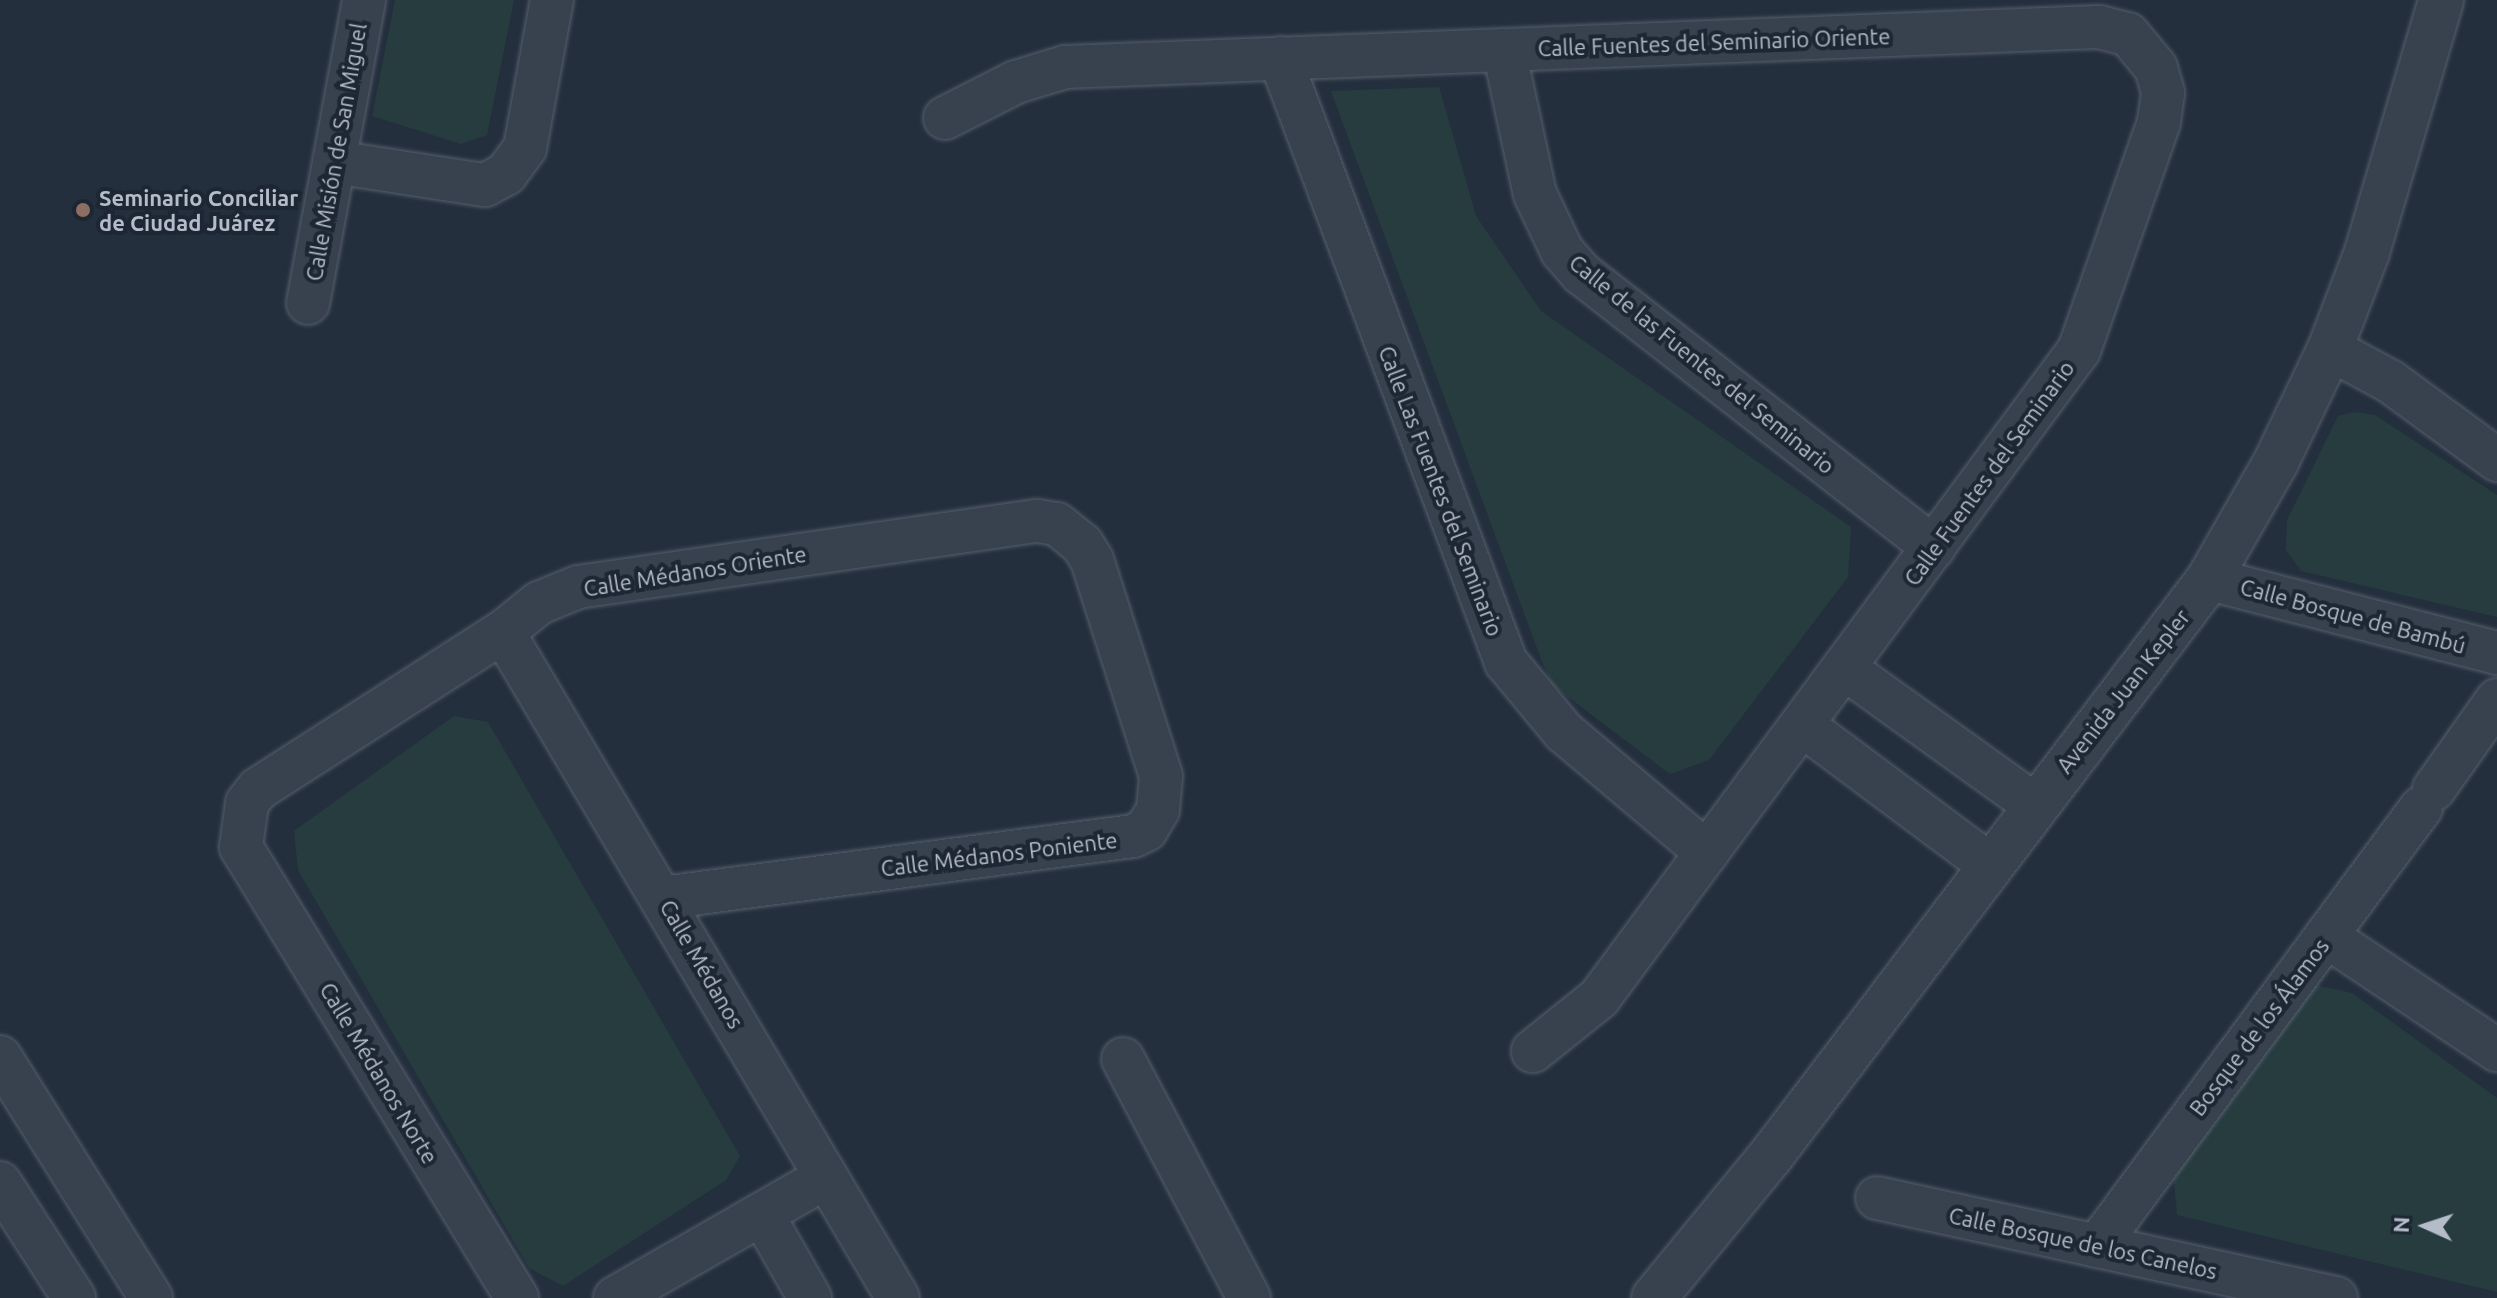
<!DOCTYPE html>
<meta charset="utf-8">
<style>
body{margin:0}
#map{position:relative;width:2497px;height:1298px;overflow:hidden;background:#242f3e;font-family:Ubuntu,sans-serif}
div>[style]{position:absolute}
.green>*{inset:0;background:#263c3f}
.roads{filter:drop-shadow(0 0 2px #565f6c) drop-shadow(0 0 2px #565f6c)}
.minor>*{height:42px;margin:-21px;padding:0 21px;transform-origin:21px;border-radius:21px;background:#38414e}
.tertiary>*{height:44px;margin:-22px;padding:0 22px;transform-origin:22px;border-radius:22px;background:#38414e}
.dots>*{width:22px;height:22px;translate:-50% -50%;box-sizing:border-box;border:4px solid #1d2633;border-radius:50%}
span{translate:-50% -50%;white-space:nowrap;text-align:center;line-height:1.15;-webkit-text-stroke:8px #1d2633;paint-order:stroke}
.street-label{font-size:22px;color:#b4bcc9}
.poi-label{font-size:22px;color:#b4bcc9;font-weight:700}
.left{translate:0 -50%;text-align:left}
.north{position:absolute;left:2385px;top:1186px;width:80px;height:80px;-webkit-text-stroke:6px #1d2633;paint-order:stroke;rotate:273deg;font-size:22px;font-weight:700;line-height:32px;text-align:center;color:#b4bcc9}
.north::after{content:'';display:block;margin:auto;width:28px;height:36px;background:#b4bcc9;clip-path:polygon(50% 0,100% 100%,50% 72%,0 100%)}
</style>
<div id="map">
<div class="green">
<div style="clip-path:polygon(395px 0,514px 0,487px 135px,461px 144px,372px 116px)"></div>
<div style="clip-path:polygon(1439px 87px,1476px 216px,1541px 311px,1851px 527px,1848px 577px,1709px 760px,1670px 774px,1552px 685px,1541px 659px,1331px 91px)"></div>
<div style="clip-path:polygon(2354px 412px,2375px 415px,2497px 495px,2497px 617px,2301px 571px,2286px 550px,2287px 520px,2338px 416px)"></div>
<div style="clip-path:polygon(454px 716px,488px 722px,740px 1156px,726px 1180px,563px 1286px,529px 1268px,298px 870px,294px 831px)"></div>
<div style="clip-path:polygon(2315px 985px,2352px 993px,2497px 1098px,2497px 1292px,2177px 1215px,2173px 1168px)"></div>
</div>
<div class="roads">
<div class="minor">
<div style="left:1504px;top:50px;width:147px;rotate:77.9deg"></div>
<div style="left:1535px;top:194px;width:63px;rotate:64.7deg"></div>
<div style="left:1562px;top:251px;width:29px;rotate:49deg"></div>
<div style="left:1581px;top:273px;width:447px;rotate:37.9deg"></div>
<div style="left:1280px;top:58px;width:645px;rotate:69.49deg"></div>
<div style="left:1506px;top:662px;width:91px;rotate:50.4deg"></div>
<div style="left:1564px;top:732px;width:187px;rotate:40.2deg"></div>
<div style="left:945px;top:118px;width:80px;rotate:-26.9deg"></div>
<div style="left:1016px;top:82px;width:51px;rotate:-17deg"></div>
<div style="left:1065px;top:67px;width:1035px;rotate:-2.22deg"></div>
<div style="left:2099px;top:27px;width:30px;rotate:14deg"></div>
<div style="left:2128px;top:34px;width:44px;rotate:50.5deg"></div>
<div style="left:2156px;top:68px;width:26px;rotate:74deg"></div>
<div style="left:2163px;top:93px;width:29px;rotate:98deg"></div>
<div style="left:2159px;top:122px;width:242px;rotate:109.3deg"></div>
<div style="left:2079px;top:350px;width:806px;rotate:126.53deg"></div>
<div style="left:1599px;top:998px;width:85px;rotate:141.2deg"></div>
<div style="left:334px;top:162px;width:153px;rotate:8.7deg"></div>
<div style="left:485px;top:185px;width:24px;rotate:-28deg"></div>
<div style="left:506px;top:174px;width:32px;rotate:-54deg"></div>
<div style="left:525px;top:148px;width:150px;rotate:-79.7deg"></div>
<div style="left:308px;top:303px;width:308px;rotate:-79.5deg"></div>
<div style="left:2330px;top:349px;width:69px;rotate:28.4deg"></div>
<div style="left:2391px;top:382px;width:132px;rotate:36.3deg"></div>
<div style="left:2209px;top:579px;width:297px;rotate:14.4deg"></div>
<div style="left:503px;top:632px;width:774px;rotate:59.33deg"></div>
<div style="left:1844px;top:668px;width:235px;rotate:35.7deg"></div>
<div style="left:1802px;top:725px;width:234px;rotate:36.7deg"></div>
<div style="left:2434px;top:789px;width:109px;rotate:-54.7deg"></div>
<div style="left:2326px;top:936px;width:206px;rotate:33.7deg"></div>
<div style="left:0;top:1057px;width:284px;rotate:57.9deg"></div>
<div style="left:1123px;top:1059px;width:270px;rotate:62.2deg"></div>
<div style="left:0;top:1183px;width:137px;rotate:57.2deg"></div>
<div style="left:1877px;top:1198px;width:470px;rotate:12.3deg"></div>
<div style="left:762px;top:1214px;width:97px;rotate:60.3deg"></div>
<div style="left:2097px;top:1246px;width:545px;rotate:-53.51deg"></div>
<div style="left:517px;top:1298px;width:529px;rotate:-121.47deg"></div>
<div style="left:241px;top:847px;width:44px;rotate:-82.2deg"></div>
<div style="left:247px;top:803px;width:18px;rotate:-52deg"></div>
<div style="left:258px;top:789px;width:291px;rotate:-32.7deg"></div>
<div style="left:503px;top:632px;width:46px;rotate:-38.9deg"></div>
<div style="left:539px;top:603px;width:42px;rotate:-22.3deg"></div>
<div style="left:578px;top:587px;width:464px;rotate:-8.2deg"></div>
<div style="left:1037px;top:521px;width:20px;rotate:9deg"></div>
<div style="left:1057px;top:524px;width:32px;rotate:39deg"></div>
<div style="left:1082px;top:544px;width:19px;rotate:58deg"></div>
<div style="left:1092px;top:560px;width:227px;rotate:72.3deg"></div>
<div style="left:1161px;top:776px;width:34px;rotate:95deg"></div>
<div style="left:1158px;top:810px;width:23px;rotate:121deg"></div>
<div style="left:1146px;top:830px;width:14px;rotate:155deg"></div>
<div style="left:1133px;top:836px;width:474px;rotate:172.5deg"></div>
<div style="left:615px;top:1298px;width:243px;rotate:-29.8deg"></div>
</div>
<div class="tertiary">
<div style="left:1654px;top:1298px;width:183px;rotate:-50.6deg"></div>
<div style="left:1770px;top:1157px;width:726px;rotate:-52.78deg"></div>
<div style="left:2209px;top:579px;width:135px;rotate:-60.2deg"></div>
<div style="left:2276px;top:462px;width:125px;rotate:-64.5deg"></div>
<div style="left:2330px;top:349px;width:104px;rotate:-69.1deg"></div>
<div style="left:2367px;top:252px;width:263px;rotate:-73.6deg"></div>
</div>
</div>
<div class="dots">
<div style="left:83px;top:210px;background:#8d6e63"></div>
</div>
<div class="street-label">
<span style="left:1714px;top:42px;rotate:-2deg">Calle Fuentes del Seminario Oriente</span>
<span style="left:336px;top:152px;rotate:-80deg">Calle Misión de San Miguel</span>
<span style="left:1702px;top:364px;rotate:39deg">Calle de las Fuentes del Seminario</span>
<span style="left:1989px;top:473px;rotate:-54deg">Calle Fuentes del Seminario</span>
<span style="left:1441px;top:491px;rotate:69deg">Calle Las Fuentes del Seminario</span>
<span style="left:695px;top:571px;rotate:-9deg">Calle Médanos Oriente</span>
<span style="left:2353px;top:616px;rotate:15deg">Calle Bosque de Bambú</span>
<span style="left:2123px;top:691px;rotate:-52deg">Avenida Juan Kepler</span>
<span style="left:999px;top:854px;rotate:-7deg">Calle Médanos Poniente</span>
<span style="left:702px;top:964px;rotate:60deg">Calle Médanos</span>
<span style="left:2259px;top:1027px;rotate:-53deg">Bosque de los Álamos</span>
<span style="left:379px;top:1073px;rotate:59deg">Calle Médanos Norte</span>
<span style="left:2083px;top:1243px;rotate:12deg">Calle Bosque de los Canelos</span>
</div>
<div class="poi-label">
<span class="left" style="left:99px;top:210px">Seminario Conciliar<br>de Ciudad Juárez</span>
</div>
<div class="north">N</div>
</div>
